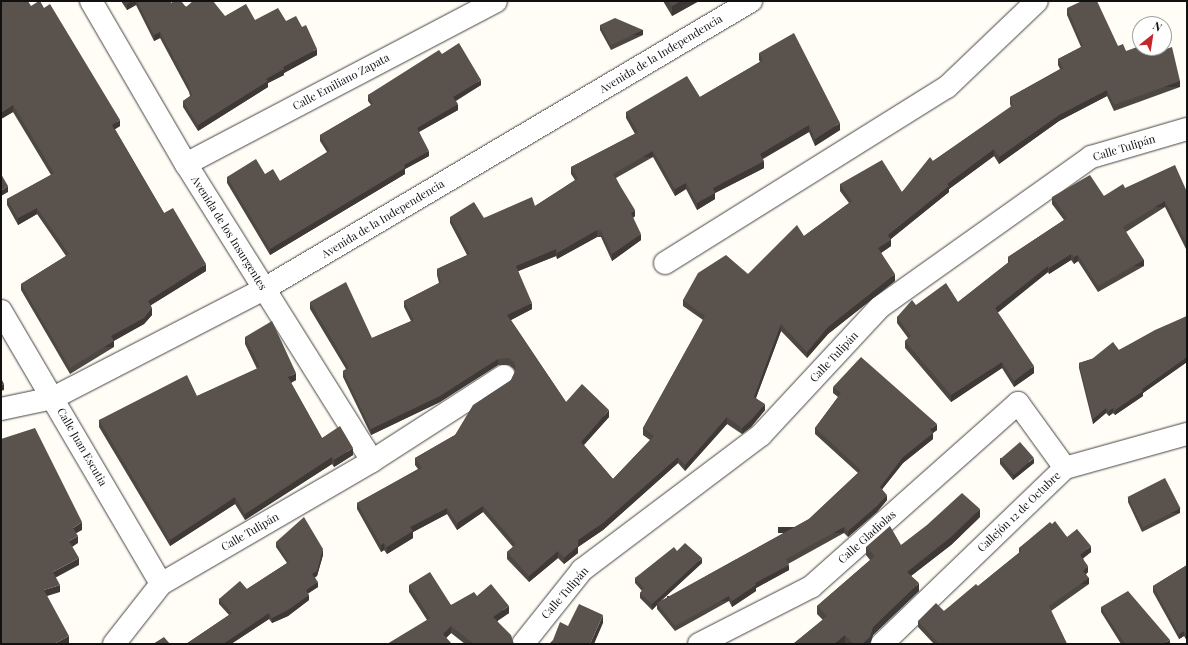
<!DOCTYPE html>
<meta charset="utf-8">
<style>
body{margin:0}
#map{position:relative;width:1188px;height:645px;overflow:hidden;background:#fffdf5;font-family:"Playfair Display",serif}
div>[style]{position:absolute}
.roads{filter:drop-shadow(0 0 1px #444) drop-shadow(0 0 1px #444)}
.street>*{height:22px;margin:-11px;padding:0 11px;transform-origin:11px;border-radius:11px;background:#fff}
.wall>*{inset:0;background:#4d4742}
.shaded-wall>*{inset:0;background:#3f3936;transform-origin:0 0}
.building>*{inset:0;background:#5a524d;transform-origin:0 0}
span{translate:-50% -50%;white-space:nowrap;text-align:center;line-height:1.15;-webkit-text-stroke:4px #fff;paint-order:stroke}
.street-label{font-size:11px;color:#111}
.frame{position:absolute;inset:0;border:2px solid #111;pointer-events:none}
.north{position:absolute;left:1132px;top:16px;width:40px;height:40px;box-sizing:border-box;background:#fff;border:1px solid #a0a0a0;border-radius:50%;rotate:30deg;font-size:11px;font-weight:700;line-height:16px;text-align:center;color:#111}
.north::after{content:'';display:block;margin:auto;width:14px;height:18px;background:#c4262e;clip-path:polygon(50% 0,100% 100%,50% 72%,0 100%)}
</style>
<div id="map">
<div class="roads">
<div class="street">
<div style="left:91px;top:1px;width:189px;rotate:59.8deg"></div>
<div style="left:186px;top:164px;width:350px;rotate:57.9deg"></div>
<div style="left:186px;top:164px;width:350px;rotate:-27.7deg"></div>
<div style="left:665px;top:263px;width:332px;rotate:-32deg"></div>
<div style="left:947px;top:87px;width:124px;rotate:-43.7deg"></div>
<div style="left:1px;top:311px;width:316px;rotate:59.6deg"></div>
<div style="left:1px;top:409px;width:53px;rotate:-11.9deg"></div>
<div style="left:53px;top:398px;width:237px;rotate:-27.3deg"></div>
<div style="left:264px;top:289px;width:566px;rotate:-30.6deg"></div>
<div style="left:114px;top:644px;width:76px;rotate:-51.9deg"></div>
<div style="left:161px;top:584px;width:244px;rotate:-30.2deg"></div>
<div style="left:372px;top:461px;width:157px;rotate:-32.8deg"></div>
<div style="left:523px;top:644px;width:95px;rotate:-51.4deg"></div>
<div style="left:582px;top:570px;width:224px;rotate:-37deg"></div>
<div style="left:761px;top:435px;width:175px;rotate:-47.1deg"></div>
<div style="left:880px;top:307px;width:259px;rotate:-35.4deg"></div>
<div style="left:1091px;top:157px;width:100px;rotate:-16.3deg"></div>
<div style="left:699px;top:644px;width:126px;rotate:-27deg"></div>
<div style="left:811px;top:587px;width:277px;rotate:-41.6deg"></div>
<div style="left:1018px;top:403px;width:80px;rotate:54.1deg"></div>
<div style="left:882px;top:644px;width:254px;rotate:-43.9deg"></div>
<div style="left:1065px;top:468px;width:127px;rotate:-15.6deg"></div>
</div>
</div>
<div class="wall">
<div style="clip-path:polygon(1px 1px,31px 6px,120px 126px,115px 129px,164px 213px,206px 271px,151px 305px,152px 315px,144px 324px,114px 341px,114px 347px,70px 374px,21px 290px,21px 284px,66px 256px,37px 214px,18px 225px,7px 205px,7px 199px,51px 175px,13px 112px,1px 119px)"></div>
<div style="clip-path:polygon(121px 1px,170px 1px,171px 3px,225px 16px,255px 20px,286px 21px,317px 55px,284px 73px,284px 75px,268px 83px,268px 87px,198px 131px,183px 107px,183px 101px,190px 96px,189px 92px,160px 38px,154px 41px,136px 5px,127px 10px)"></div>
<div style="clip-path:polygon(663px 1px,699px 1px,672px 16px)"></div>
<div style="clip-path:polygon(1067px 8px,1118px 46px,1126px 51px,1160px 51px,1180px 87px,1114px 111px,1107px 96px,1059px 121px,999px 164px,994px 156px,949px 189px,949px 192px,891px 239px,891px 246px,881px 253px,895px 281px,828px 334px,807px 358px,781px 331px,756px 398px,765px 410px,751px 427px,742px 434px,727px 424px,685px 471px,678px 463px,603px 530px,578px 547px,578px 553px,564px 564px,558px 558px,529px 582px,507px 559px,507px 552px,513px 547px,483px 512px,457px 530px,447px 514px,413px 532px,413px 538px,387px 554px,384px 550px,381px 552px,357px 509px,357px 503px,418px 469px,415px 465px,415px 458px,455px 435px,511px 380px,515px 372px,514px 369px,509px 365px,498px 365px,440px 402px,371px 435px,343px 377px,343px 371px,346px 369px,310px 309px,310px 302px,372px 338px,411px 321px,404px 307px,404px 301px,439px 283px,437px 275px,437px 269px,467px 255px,450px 223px,450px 217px,484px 218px,535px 206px,575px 180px,571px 174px,571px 167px,635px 134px,626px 118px,626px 112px,700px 97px,760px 62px,759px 60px,759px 53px,840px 130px,815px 146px,809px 132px,763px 159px,764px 168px,715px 193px,715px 199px,697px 210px,686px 189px,675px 196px,653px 157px,616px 178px,635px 216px,633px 218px,641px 240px,612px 261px,601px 237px,597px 237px,557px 259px,556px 256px,518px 271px,532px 309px,511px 320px,566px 402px,609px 417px,584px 445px,613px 479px,650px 440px,643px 435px,643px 428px,703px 320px,683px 306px,683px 300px,748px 274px,804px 236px,849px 203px,840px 191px,840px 184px,902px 192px,933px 161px,1011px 107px,1010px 104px,1010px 97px,1060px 69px,1058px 65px,1058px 59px,1081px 47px,1067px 15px)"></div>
<div style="clip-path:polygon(600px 25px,643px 35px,611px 50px,600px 30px)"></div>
<div style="clip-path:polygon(442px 54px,481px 85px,456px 101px,458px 110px,419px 132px,429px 156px,405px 169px,405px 174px,270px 255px,227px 183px,227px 177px,265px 174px,280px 181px,327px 152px,320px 141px,320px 135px,371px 105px,368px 101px,368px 95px)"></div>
<div style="clip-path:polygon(1125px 188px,1187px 192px,1187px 251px,1165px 207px,1126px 232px,1144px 266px,1098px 292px,1078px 261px,1074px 264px,1071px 260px,1049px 274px,1048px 272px,997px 312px,1034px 373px,1014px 387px,1002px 368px,951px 402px,905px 348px,905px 341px,908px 338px,897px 323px,897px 317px,916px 305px,958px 302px,1008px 263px,1008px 257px,1064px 220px,1052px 204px,1052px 197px,1104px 196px)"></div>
<div style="clip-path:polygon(1187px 316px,1187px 362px,1143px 393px,1143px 396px,1115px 415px,1113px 413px,1109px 416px,1106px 413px,1093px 424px,1079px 368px,1079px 363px,1119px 350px)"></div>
<div style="clip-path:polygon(245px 337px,296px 380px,291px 383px,322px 438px,353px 455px,334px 467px,332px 464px,245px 520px,235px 504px,170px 546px,99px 427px,99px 420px,197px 396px,257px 369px,245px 344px)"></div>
<div style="clip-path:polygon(833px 387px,937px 430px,933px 433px,933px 439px,903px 463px,882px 489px,887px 500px,877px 512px,848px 537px,844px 533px,788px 564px,789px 570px,756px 588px,756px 591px,732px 607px,729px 601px,675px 631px,657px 609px,657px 605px,652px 610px,640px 598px,640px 593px,642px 591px,635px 583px,635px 578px,677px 551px,702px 563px,661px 601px,809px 519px,858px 473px,815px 434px,815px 428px,838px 397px,833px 393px)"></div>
<div style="clip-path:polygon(1000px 458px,1034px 463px,1013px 480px,1000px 464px)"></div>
<div style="clip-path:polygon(1128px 497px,1180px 513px,1142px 532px,1128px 502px)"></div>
<div style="clip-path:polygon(980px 517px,951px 545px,911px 576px,919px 591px,873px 635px,870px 644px,846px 644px,845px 643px,844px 644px,793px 644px,823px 620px,817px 614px,817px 606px,870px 560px,866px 555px,866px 547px,901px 545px)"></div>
<div style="clip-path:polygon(1052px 524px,1067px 537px,1091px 552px,1083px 558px,1088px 572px,1086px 574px,1089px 584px,1051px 611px,1067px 644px,934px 644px,918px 627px,918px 621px,944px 611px,978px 586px,1019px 553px,1019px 548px)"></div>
<div style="clip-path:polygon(276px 542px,323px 555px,317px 576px,315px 577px,318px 587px,308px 593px,309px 600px,288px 616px,272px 623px,269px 619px,231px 644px,186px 644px,229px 615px,219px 604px,219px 599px,247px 589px,287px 563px,276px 547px)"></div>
<div style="clip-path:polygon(1187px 565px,1187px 641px,1184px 636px,1179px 639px,1153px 592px,1153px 586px)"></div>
<div style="clip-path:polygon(409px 585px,451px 605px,477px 596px,509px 613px,497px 621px,514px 644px,465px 644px,451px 633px,446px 638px,427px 620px,409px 592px)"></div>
<div style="clip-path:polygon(1101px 607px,1170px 644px,1121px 644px,1101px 612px)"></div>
</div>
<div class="shaded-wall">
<div style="clip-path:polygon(132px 1px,136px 1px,136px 5px,127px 10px,127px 4px)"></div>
<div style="clip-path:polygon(681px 1px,699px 1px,672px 16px,672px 6px)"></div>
<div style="left:643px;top:30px;width:5px;height:35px;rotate:90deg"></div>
<div style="clip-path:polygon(160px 32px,160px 38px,154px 41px,154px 35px)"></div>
<div style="clip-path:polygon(317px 49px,317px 55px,284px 73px,284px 75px,268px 83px,268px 87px,198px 131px,198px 125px,283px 67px)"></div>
<div style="clip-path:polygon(481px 80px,481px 85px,453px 102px,453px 97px)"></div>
<div style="left:1180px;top:81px;width:6px;height:70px;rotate:90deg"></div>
<div style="clip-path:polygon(1107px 90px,1107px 96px,1059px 121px,999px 164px,999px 157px,1059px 115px)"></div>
<div style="clip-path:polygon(458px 104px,458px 110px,417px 133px,417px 128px)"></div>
<div style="clip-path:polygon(13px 105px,13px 112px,1px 119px,1px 113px)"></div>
<div style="clip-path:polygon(120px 120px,120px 126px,112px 131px,112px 125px)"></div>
<div style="clip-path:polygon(840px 123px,840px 130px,815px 146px,815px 139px)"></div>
<div style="clip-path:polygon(809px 125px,809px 132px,760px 160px,760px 154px)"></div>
<div style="clip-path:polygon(994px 149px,994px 156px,949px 189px,949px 192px,888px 241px,888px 235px,947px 184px)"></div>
<div style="clip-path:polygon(429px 151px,429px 156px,405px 169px,405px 174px,270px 255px,270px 249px,404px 165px)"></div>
<div style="left:653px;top:151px;width:6px;height:46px;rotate:90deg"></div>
<div style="clip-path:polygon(764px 161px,764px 168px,715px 193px,715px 199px,697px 210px,697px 203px,713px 188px)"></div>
<div style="clip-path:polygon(686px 183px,686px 189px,675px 196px,675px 189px)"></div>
<div style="clip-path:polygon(8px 186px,8px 192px,1px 196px,1px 191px)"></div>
<div style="left:1165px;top:201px;width:6px;height:49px;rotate:90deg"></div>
<div style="clip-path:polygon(37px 208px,37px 214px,18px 225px,18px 218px)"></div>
<div style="clip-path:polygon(635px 210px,635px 216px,631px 219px,631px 213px)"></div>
<div style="clip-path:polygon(597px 230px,597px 237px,557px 259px,557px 253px)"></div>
<div style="clip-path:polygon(641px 234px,641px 240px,612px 261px,612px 254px)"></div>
<div style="clip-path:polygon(891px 240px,891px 246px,878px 255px,878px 248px)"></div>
<div style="clip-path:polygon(556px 249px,556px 256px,516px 272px,516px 266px)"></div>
<div style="clip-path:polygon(1071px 254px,1071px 260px,1049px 274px,1049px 268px)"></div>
<div style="clip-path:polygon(1078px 255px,1078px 261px,1074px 264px,1074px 257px)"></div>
<div style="left:1144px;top:260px;width:6px;height:53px;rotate:90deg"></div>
<div style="clip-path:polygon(206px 264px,206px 271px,148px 307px,148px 301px)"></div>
<div style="clip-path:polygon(1048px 266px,1048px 272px,995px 315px,995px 308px)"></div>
<div style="clip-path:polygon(895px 274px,895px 281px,828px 334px,807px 358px,807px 352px,828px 327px)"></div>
<div style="clip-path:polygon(532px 303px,532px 309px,507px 322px,507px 315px)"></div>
<div style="clip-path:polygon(152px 308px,152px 315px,144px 324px,111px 342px,111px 336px)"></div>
<div style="clip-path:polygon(781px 324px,781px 331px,754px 403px,754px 397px)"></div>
<div style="left:114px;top:341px;width:6px;height:52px;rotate:90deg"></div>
<div style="clip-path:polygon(1187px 357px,1187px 362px,1143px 393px,1143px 396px,1115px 415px,1115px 410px,1142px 389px)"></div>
<div style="clip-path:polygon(498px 359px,498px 365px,440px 402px,371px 435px,371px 429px)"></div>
<div style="clip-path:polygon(1002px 362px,1002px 368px,951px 402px,951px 395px)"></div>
<div style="clip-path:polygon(1034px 366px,1034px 373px,1014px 387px,1014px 381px)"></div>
<div style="clip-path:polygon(296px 373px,296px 380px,288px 384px,288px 377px)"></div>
<div style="clip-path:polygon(4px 384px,4px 390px,1px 391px,1px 385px)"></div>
<div style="clip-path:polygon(765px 404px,765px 410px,751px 427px,742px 434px,742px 428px)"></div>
<div style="clip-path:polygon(1106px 408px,1106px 413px,1093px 424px,1093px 419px)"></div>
<div style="clip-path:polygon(1113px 408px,1113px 413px,1109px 416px,1109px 411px)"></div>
<div style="clip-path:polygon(609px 410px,609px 417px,581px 448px,581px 442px)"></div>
<div style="clip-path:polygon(727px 417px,727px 424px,685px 471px,685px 465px)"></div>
<div style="clip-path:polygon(937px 424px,937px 430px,930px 435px,930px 429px)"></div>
<div style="clip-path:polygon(933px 433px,933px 439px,903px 463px,880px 492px,880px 487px,903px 457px)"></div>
<div style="clip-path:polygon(353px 448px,353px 455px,334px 467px,334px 460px)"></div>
<div style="clip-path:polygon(332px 457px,332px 464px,245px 520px,245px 514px)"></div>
<div style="clip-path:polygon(678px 457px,678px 463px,603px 530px,578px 547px,578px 553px,564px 564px,564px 558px,578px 540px)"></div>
<div style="clip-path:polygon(1034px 458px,1034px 463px,1013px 480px,1013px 475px)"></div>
<div style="clip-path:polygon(887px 495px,887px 500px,877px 512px,848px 537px,848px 531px)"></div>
<div style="clip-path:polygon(235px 497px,235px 504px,170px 546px,170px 540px)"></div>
<div style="clip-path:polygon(483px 506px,483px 512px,457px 530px,457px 523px)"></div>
<div style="clip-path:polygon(447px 508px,447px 514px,413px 532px,413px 538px,387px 554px,387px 547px,410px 527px)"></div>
<div style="left:1180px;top:508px;width:5px;height:42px;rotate:90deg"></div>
<div style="clip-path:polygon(980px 509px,980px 517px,951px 545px,907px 579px,907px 572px)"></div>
<div style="clip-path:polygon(82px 522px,82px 530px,73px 535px,73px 528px)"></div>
<div style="left:844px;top:527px;width:6px;height:66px;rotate:90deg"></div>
<div style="clip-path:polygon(78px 536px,78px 543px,69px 549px,69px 541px)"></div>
<div style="clip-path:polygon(384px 543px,384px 550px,381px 552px,381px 545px)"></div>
<div style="clip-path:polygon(1091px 546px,1091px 552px,1080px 561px,1080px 555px)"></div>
<div style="clip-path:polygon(323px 549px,323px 555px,317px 576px,312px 579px,312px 574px)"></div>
<div style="clip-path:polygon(558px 551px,558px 558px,529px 582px,529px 576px)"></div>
<div style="clip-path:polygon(79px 558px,79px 565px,53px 579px,53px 572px)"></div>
<div style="clip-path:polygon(702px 558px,702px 563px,657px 604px,657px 603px,657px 605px,652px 610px,652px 604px)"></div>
<div style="clip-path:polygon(789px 565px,789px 570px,756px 588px,756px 591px,732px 607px,732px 601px,755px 583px)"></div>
<div style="clip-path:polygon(1088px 566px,1088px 572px,1083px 577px,1083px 571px)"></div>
<div style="left:1089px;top:578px;width:6px;height:49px;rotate:90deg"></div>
<div style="clip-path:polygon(318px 582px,318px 587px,306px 595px,306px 590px)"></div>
<div style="clip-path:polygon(919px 583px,919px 591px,873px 635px,870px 644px,862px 644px,873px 627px)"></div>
<div style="clip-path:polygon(60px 585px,60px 592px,44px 597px,44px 590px)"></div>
<div style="clip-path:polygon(309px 595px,309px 600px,288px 616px,272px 623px,272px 618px)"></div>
<div style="left:729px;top:596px;width:5px;height:62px;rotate:90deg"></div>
<div style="clip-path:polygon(509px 606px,509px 613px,493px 624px,493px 617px)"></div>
<div style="clip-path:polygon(269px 613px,269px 619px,231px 644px,223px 644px)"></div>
<div style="clip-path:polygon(603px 615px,603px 623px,594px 644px,590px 644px)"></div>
<div style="clip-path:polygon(451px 626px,451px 633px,443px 641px,443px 634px)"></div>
<div style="clip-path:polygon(1184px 631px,1184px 636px,1179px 639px,1179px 634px)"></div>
<div style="clip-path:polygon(845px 635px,845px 643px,844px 644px,834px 644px)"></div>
<div style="clip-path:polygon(69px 636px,69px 643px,67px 644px,54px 644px)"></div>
<div style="clip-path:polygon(1170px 640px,1170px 644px,1162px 644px)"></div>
</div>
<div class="building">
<div style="clip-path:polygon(1px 1px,28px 1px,31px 6px,39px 1px,40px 1px,44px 8px,50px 4px,120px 120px,112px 125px,164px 213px,173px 208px,206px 264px,148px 301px,152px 308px,144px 318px,111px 336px,114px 341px,70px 368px,21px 284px,69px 254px,37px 208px,18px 218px,7px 199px,54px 173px,13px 105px,1px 113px)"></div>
<div style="clip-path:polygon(125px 1px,132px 1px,127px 4px)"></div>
<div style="clip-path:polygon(137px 1px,170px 1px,171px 3px,174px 1px,181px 1px,186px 7px,193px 1px,213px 1px,225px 16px,246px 4px,255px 20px,278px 8px,286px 21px,296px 16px,302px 27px,306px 25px,317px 49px,283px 67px,284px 69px,266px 79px,268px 81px,198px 125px,183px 101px,192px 95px,189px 86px,160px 32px,154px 35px)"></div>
<div style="clip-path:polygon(668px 1px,681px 1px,672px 6px)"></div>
<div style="clip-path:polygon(1082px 1px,1097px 1px,1118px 46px,1123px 44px,1126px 51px,1140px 46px,1140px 48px,1159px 48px,1160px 51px,1172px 47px,1180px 81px,1114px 105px,1107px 90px,1059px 115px,999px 157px,994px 149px,947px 184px,949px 186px,888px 235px,891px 240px,878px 248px,895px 274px,828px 327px,807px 352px,781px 324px,754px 397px,765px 404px,751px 420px,742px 428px,727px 417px,685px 465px,678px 457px,603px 523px,578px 540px,578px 546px,564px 558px,558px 551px,529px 576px,507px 552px,516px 544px,483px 506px,457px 523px,447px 508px,410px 527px,413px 531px,387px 547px,384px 543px,381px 545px,357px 503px,422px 468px,415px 458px,455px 435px,473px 405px,511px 380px,516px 369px,514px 362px,509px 358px,498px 359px,440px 396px,371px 429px,343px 371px,349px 368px,310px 302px,346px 282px,372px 338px,414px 320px,404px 301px,441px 282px,437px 269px,470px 254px,450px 217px,474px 202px,484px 218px,532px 197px,535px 206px,578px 179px,571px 167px,638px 132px,626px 112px,687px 76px,700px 97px,763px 60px,759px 53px,794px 33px,840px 123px,815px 139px,809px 125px,760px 154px,764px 161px,713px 188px,715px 193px,697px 203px,686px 183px,675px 189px,653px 151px,613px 174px,635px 210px,631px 213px,641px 234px,612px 254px,601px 231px,597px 230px,557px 253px,556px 249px,516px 266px,532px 303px,507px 315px,566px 402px,582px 384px,609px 410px,581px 442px,613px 479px,654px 436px,643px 428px,705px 316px,683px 300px,698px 273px,726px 255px,748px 274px,797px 225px,804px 236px,852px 201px,840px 184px,882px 160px,902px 192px,930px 157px,933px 161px,1013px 105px,1010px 97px,1063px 68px,1058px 59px,1083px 46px,1067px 8px)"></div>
<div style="clip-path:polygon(615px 18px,643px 30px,611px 45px,600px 25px)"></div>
<div style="clip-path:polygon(459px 43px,481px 80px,453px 97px,458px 104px,417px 128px,429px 151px,404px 165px,405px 168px,270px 249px,227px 177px,256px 159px,265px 174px,273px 169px,280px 181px,330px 151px,320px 135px,373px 104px,368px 95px,439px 50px,442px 54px)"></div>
<div style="clip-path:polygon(1175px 165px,1187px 192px,1187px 244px,1165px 201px,1123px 227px,1144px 260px,1098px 286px,1078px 255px,1074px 257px,1071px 254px,1049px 268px,1048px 266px,995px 308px,1034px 366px,1014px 381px,1002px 362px,951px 395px,905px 341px,911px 336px,897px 317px,912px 300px,916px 305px,946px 283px,958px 302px,1010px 261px,1008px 257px,1067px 218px,1052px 197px,1090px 175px,1104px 196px,1123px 184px,1125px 188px)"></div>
<div style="clip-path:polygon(1px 174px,8px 186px,1px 191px)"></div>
<div style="clip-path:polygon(1187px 316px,1187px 357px,1142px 389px,1143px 391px,1115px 410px,1113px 408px,1109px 411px,1106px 408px,1093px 419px,1079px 363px,1092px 359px,1113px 342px,1119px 350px,1155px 330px)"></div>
<div style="clip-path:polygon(272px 321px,296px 373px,288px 377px,322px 438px,340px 426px,353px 448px,334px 460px,332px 457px,245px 514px,235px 497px,170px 540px,99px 420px,187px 375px,197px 396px,260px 367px,245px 337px)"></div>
<div style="clip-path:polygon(861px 357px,937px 424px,930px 429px,933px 433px,903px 457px,880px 487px,887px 495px,877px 506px,848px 531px,844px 527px,786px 559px,789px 565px,755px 583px,756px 585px,732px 601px,729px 596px,675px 626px,657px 603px,809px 519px,861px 470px,815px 428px,841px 393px,833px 387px)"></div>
<div style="clip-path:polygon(1px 378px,4px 384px,1px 385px)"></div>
<div style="clip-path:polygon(35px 428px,82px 522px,73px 528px,78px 536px,69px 541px,79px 558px,53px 572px,60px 585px,44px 590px,69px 636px,54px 644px,1px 644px,1px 439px)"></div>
<div style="left:1020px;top:442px;width:21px;height:26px;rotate:49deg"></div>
<div style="left:1165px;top:478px;width:34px;height:42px;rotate:63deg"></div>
<div style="clip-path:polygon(962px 493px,980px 509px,951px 537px,907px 572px,919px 583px,873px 627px,870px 637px,862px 644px,854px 644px,845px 635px,834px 644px,793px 644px,827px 616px,817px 606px,875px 556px,866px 547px,890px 526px,901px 545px,927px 525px)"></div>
<div style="clip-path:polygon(304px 517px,323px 549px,317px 571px,312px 574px,318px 582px,306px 590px,309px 595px,288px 610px,272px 618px,269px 613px,223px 644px,186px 644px,232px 613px,219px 599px,240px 581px,247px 589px,289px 562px,276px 542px)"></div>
<div style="clip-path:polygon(1055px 521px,1067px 537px,1077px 529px,1091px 546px,1080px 555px,1088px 566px,1083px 571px,1089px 578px,1049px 606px,1067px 644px,939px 644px,918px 621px,936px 603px,944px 611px,976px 584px,978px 586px,1021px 551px,1019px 548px,1050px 522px,1052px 524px)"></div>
<div style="clip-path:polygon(685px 543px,702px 558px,652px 604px,640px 593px,644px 588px,635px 578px,674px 547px,677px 551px)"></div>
<div style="clip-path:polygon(1187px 565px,1187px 636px,1184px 631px,1179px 634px,1153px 586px)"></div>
<div style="clip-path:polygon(430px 572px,451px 605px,474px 592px,477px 596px,491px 584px,509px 606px,493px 617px,511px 635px,514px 644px,474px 644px,451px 626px,443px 634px,452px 644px,387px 644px,430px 618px,409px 585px)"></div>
<div style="clip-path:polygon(1128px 591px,1170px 640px,1162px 644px,1125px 644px,1101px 607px)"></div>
<div style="clip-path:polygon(579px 604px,603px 615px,590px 644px,549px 644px,553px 640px,560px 622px,568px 626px)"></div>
<div style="clip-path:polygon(164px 637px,170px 644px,153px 644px)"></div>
</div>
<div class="street-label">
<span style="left:661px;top:54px;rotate:-31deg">Avenida de la Independencia</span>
<span style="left:341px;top:82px;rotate:-28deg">Calle Emiliano Zapata</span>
<span style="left:1124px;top:148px;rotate:-17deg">Calle Tulipán</span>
<span style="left:383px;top:219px;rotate:-31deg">Avenida de la Independencia</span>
<span style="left:229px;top:233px;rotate:58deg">Avenida de los Insurgentes</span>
<span style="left:834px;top:357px;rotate:-47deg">Calle Tulipán</span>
<span style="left:82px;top:447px;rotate:60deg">Calle Juan Escutia</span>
<span style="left:1019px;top:512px;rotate:-44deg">Callejón 12 de Octubre</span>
<span style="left:250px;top:532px;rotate:-30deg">Calle Tulipán</span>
<span style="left:867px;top:537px;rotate:-42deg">Calle Gladiolas</span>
<span style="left:565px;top:593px;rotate:-49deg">Calle Tulipán</span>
</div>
<div class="frame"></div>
<div class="north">N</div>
</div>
